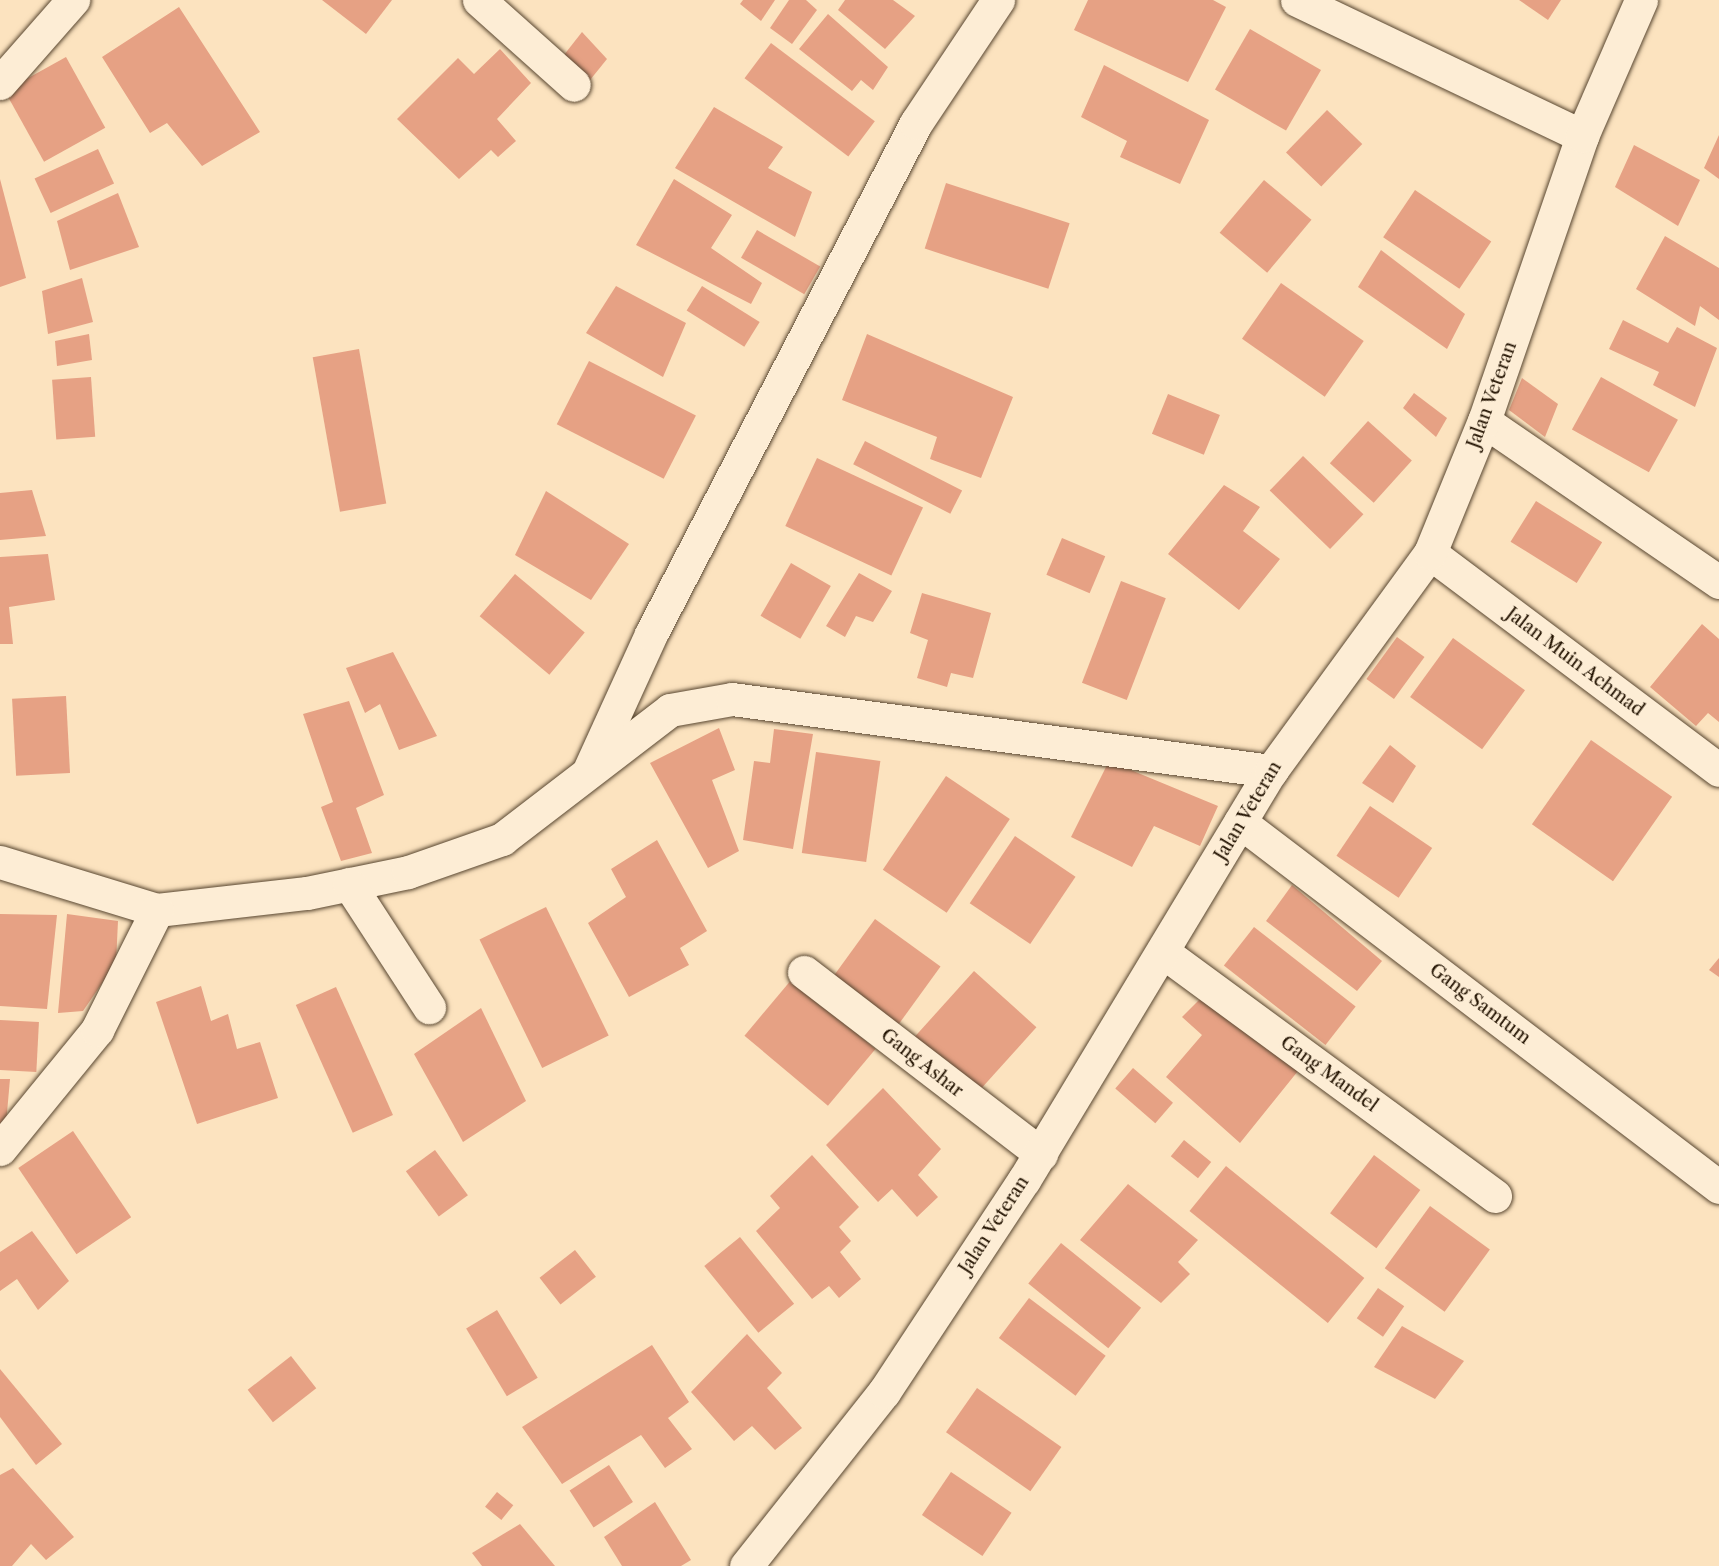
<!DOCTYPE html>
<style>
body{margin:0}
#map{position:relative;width:1719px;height:1566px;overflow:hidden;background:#fce3bf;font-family:"Libre Caslon Text",serif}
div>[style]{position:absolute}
.building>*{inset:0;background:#e6a184;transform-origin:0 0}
.roads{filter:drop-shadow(0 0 2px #584630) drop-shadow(0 0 2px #584630)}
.street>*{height:33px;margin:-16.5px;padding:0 16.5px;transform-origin:16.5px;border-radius:16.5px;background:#fdedd5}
.secondary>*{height:33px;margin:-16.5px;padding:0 16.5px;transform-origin:16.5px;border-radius:16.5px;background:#fdedd5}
span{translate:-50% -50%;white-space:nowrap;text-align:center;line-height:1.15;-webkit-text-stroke:5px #fdedd5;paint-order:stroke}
.street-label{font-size:18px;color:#221200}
</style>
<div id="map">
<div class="building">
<div style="clip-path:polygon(322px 0,392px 0,366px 34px)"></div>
<div style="clip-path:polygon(743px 0,775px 0,761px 21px,740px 4px)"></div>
<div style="clip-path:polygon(789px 0,806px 0,817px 10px,792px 44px,770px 28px)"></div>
<div style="clip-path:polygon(845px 0,893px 0,915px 16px,885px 49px,838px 10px)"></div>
<div style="clip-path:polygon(1088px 0,1213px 0,1226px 7px,1188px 82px,1074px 30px)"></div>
<div style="clip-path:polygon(1519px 0,1561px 0,1548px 20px)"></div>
<div style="clip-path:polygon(179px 7px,260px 132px,202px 166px,167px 123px,150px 133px,102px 57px)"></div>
<div style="clip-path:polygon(828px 14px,888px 67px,873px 90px,861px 80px,852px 91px,799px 49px)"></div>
<div style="left:1250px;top:29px;width:82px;height:70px;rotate:30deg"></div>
<div style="clip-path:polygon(582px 32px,607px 59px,586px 85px,560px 60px)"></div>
<div style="left:771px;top:43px;width:130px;height:44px;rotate:37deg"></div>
<div style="clip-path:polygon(500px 49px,531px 83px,497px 119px,516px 141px,498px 157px,491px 150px,459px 179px,397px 119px,458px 58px,474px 74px)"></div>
<div style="left:66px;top:57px;width:81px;height:70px;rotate:61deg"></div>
<div style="clip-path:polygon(1104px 65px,1209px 120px,1180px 184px,1120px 157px,1127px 141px,1081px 117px)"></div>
<div style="clip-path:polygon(714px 107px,783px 147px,768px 168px,812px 192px,795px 237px,675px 168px)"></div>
<div style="left:1327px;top:110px;width:49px;height:59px;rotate:44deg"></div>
<div style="clip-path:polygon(1719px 135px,1719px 179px,1704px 168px)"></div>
<div style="clip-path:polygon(1634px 145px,1700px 180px,1678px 226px,1615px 187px)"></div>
<div style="left:98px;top:149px;width:38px;height:70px;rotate:65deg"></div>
<div style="clip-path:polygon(0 179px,26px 278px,0 287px)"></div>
<div style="clip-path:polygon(674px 179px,732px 215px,711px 248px,762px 283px,751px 304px,636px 245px)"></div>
<div style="left:1264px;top:180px;width:62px;height:69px;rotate:40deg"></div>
<div style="left:946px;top:183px;width:130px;height:69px;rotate:18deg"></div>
<div style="left:1415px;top:190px;width:92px;height:57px;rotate:34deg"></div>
<div style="clip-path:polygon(118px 193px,139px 247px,70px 270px,57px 221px)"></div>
<div style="left:757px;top:230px;width:73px;height:32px;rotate:30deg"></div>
<div style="clip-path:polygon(1665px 236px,1719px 268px,1719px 320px,1700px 306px,1695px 326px,1636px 289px)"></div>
<div style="clip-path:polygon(1381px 250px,1465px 314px,1447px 349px,1358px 287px)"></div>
<div style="clip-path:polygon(82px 278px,93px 322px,48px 334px,42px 291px)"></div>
<div style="left:1281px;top:283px;width:101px;height:68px;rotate:35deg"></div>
<div style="clip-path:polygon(616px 286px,686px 323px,663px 377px,586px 333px)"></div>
<div style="left:702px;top:286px;width:68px;height:29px;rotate:32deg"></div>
<div style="clip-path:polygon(1623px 320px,1668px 343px,1677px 327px,1717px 348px,1695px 407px,1653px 385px,1659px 372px,1609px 349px)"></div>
<div style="clip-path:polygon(89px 334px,92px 360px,57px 366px,55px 341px)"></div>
<div style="clip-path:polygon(867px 334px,1013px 397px,981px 478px,930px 459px,937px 437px,842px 400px)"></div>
<div style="left:359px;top:349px;width:157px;height:47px;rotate:80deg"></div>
<div style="left:589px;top:361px;width:120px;height:71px;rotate:27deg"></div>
<div style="left:91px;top:377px;width:60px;height:39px;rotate:86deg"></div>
<div style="left:1601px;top:377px;width:88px;height:60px;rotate:29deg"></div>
<div style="clip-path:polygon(1522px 378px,1558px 404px,1545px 437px,1509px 410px)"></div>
<div style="clip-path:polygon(1414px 393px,1447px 418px,1436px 437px,1403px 408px)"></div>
<div style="left:1168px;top:394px;width:56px;height:43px;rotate:22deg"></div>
<div style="left:1368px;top:421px;width:59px;height:57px;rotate:42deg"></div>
<div style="left:865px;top:441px;width:109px;height:26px;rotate:27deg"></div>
<div style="left:1303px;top:456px;width:84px;height:48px;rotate:44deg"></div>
<div style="left:817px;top:458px;width:117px;height:75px;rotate:25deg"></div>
<div style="clip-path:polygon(1224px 485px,1260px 507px,1243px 531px,1280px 559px,1239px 610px,1168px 554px)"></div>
<div style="clip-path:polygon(32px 490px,46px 536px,0 540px,0 493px)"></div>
<div style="clip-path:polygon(546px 491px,629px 544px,591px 600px,515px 555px)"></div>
<div style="left:1536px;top:501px;width:78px;height:48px;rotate:32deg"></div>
<div style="left:1062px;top:538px;width:47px;height:40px;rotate:23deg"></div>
<div style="clip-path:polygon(48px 554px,55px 600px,9px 607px,13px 644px,0 644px,0 557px)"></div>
<div style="left:791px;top:563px;width:46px;height:61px;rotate:30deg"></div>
<div style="clip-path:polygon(859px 573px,892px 591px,873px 622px,856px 616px,845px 637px,826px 626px)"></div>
<div style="left:515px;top:574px;width:91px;height:55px;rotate:40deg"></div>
<div style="left:1121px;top:581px;width:48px;height:109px;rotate:21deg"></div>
<div style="clip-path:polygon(922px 593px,991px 613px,973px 678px,951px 673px,947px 687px,917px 678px,928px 640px,910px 633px)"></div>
<div style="clip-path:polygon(1702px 624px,1719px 639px,1719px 722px,1708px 713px,1696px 726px,1650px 687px)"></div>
<div style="left:1397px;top:637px;width:34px;height:52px;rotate:36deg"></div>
<div style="left:1453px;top:638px;width:89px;height:73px;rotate:36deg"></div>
<div style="clip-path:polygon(393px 652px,437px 736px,399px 750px,380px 704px,365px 713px,346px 668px)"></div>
<div style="left:66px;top:696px;width:77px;height:54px;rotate:87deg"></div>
<div style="clip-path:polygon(349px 701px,384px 795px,356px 808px,372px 853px,341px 861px,321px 807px,333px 802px,303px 714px)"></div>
<div style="clip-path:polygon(719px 728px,735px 770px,712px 780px,739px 851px,708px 868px,650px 763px)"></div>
<div style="clip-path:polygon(774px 729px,813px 734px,793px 849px,743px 840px,754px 761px,770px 763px)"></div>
<div style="left:1591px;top:740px;width:99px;height:103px;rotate:35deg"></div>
<div style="clip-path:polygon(1390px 745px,1416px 766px,1393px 803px,1362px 783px)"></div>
<div style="left:816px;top:752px;width:65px;height:102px;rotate:8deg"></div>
<div style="clip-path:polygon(1109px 761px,1218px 806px,1200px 846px,1154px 826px,1132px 867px,1071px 837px)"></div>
<div style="left:946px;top:776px;width:77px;height:113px;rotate:34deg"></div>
<div style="left:1370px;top:806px;width:75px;height:60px;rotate:34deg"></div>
<div style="left:1015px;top:836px;width:73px;height:81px;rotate:34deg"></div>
<div style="clip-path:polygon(657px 840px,707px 931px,680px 948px,689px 965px,629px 997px,588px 923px,626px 897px,611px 869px)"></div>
<div style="clip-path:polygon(1292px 885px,1382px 961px,1357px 991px,1266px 921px)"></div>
<div style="left:546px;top:907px;width:143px;height:74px;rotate:64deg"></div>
<div style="clip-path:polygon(0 914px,57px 915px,47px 1009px,0 1006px)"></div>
<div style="clip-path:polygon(67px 914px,118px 921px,116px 963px,83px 1011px,58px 1013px)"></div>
<div style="left:875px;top:919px;width:81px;height:76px;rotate:36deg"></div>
<div style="left:1254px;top:927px;width:129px;height:49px;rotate:38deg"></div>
<div style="clip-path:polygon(1719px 958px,1719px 977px,1709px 970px)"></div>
<div style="left:974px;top:971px;width:84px;height:97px;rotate:42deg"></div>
<div style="left:792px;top:979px;width:109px;height:74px;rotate:40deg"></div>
<div style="clip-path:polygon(201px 986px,211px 1021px,228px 1014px,237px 1049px,260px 1042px,278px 1098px,197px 1124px,156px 1002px)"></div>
<div style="left:336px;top:987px;width:140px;height:44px;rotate:66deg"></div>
<div style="clip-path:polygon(1210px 989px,1302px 1066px,1240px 1143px,1166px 1077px,1202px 1035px,1182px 1017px)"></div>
<div style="clip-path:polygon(481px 1008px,526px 1101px,463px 1142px,414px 1054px)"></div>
<div style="left:0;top:1020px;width:39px;height:50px;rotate:3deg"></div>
<div style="left:1133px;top:1068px;width:53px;height:27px;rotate:41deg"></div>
<div style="clip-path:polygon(0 1079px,10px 1079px,6px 1124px,0 1124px)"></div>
<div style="clip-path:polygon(883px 1088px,941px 1149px,918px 1175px,938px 1197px,917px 1217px,892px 1189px,878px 1202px,826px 1145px)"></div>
<div style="left:73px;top:1131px;width:104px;height:66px;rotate:56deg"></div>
<div style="left:1184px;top:1140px;width:35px;height:21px;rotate:39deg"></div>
<div style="left:435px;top:1150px;width:56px;height:36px;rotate:54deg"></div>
<div style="clip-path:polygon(812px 1155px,859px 1207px,839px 1227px,851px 1241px,840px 1252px,861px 1279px,839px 1298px,829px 1286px,812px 1299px,756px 1231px,780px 1208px,770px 1196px)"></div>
<div style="left:1374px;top:1155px;width:58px;height:73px;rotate:37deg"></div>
<div style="left:1226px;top:1166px;width:178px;height:58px;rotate:39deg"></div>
<div style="clip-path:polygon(1128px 1184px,1198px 1240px,1178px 1262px,1190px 1274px,1161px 1303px,1080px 1240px)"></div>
<div style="left:1430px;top:1206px;width:74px;height:77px;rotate:36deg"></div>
<div style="clip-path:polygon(32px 1231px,69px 1281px,38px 1310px,17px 1279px,0 1291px,0 1252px)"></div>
<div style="left:740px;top:1237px;width:86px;height:46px;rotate:51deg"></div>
<div style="left:1061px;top:1243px;width:103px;height:52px;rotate:39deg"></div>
<div style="left:575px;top:1250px;width:34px;height:45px;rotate:52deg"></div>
<div style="left:1378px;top:1288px;width:32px;height:37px;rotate:35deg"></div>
<div style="left:1029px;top:1298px;width:96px;height:50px;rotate:37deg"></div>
<div style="left:497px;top:1310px;width:79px;height:36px;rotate:59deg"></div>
<div style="clip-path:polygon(1402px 1326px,1464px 1361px,1435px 1399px,1374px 1367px)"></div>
<div style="clip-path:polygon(747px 1334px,782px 1373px,767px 1388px,802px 1428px,775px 1450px,752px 1426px,734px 1441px,691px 1392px)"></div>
<div style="clip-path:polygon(652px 1345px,689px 1402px,668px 1418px,692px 1449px,665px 1468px,641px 1435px,562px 1484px,522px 1427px)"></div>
<div style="left:291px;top:1356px;width:41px;height:55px;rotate:52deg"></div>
<div style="clip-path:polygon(0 1369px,62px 1444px,36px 1465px,0 1417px)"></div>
<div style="left:977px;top:1388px;width:103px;height:54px;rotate:35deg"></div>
<div style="left:609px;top:1465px;width:44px;height:47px;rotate:57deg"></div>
<div style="clip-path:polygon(13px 1468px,74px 1537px,46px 1560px,31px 1544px,12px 1566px,0 1566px,0 1475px)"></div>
<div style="left:951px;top:1472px;width:73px;height:52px;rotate:34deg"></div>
<div style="left:497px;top:1492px;width:21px;height:19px;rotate:39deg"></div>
<div style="clip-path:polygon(655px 1502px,691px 1560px,681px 1566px,622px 1566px,604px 1537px)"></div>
<div style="clip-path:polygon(520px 1524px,555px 1566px,482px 1566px,472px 1553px)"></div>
</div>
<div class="roads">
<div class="street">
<div style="left:479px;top:0;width:127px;rotate:41.8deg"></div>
<div style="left:1297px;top:0;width:316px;rotate:25.5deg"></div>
<div style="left:0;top:83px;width:111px;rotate:-48.7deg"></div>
<div style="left:1484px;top:421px;width:285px;rotate:34.4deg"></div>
<div style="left:1430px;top:553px;width:361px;rotate:36.9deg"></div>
<div style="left:590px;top:768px;width:147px;rotate:-65.5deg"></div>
<div style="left:651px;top:634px;width:576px;rotate:-62.59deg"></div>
<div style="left:916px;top:123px;width:148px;rotate:-56.3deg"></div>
<div style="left:1240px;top:822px;width:602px;rotate:37.31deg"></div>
<div style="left:0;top:862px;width:164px;rotate:17deg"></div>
<div style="left:157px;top:910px;width:151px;rotate:-6.5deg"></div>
<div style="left:307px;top:893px;width:103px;rotate:-11.7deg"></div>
<div style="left:408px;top:872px;width:100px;rotate:-19.3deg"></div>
<div style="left:502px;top:839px;width:212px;rotate:-37.5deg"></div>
<div style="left:670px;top:710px;width:63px;rotate:-10.1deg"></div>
<div style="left:732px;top:699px;width:544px;rotate:7.61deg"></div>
<div style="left:349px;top:884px;width:147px;rotate:57deg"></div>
<div style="left:1163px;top:952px;width:412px;rotate:36.3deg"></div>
<div style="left:804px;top:972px;width:299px;rotate:37.5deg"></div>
<div style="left:0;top:1149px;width:154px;rotate:-50.8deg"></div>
<div style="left:97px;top:1030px;width:134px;rotate:-63.4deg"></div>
</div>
<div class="secondary">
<div style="left:746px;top:1566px;width:222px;rotate:-51.6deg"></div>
<div style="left:884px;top:1392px;width:254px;rotate:-56.6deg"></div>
<div style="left:1024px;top:1180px;width:478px;rotate:-58.9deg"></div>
<div style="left:1271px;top:771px;width:270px;rotate:-53.9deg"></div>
<div style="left:1430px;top:553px;width:143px;rotate:-67.8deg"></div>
<div style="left:1484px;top:421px;width:301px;rotate:-71deg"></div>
<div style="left:1582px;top:136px;width:148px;rotate:-66.5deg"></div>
</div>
</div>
<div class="street-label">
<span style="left:1492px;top:395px;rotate:-70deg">Jalan Veteran</span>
<span style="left:1575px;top:662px;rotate:37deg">Jalan Muin Achmad</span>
<span style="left:1248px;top:811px;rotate:-59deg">Jalan Veteran</span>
<span style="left:1480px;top:1004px;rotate:37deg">Gang Samtum</span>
<span style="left:922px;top:1063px;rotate:38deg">Gang Ashar</span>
<span style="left:1329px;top:1074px;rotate:36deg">Gang Mandel</span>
<span style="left:994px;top:1225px;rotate:-57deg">Jalan Veteran</span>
</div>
</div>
